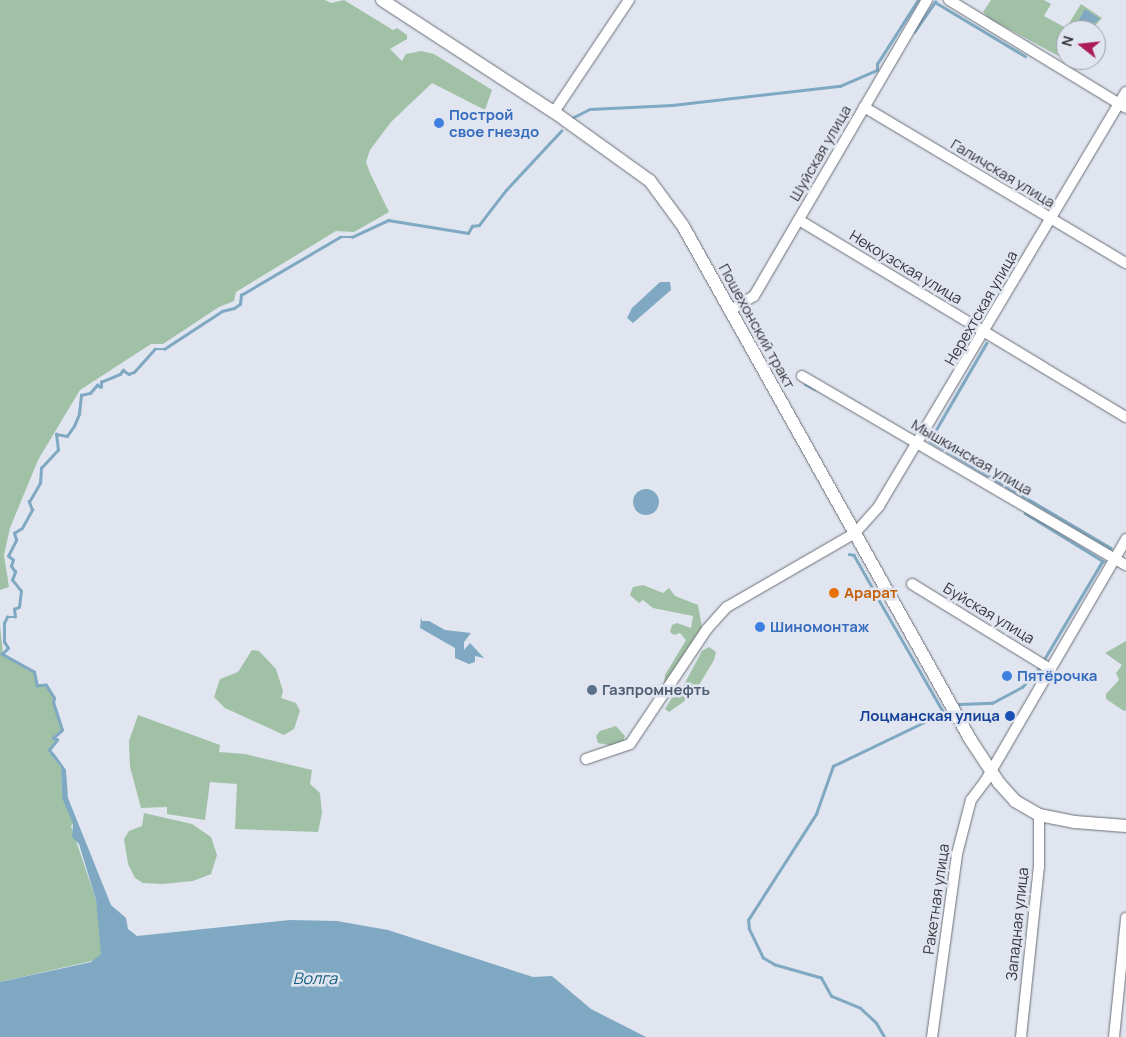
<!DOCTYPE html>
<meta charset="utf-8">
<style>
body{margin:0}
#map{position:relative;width:1126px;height:1037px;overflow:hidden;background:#e0e5ef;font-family:Manrope,sans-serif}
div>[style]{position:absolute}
.green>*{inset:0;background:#a1c1a6}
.water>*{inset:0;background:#7fa9c2}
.round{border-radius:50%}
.stream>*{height:2.5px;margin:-1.25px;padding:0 1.25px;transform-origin:1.25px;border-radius:1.25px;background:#7fa9c2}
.roads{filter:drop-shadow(0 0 1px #6a6f78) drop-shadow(0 0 1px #6a6f78)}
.minor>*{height:10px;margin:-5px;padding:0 5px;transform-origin:5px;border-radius:5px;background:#fff}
.major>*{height:12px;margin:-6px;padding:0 6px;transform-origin:6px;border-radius:6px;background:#fff}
.dots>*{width:14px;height:14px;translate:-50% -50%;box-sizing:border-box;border:2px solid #e0e5ef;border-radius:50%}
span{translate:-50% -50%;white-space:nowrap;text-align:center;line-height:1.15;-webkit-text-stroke:5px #e0e5ef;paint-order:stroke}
.shop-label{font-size:15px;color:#366cbe;font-weight:700}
.left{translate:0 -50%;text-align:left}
.street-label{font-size:15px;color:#36383c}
.food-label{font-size:15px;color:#c56008;font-weight:700}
.service-label{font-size:15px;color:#4e5e75;font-weight:700}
.transit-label{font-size:15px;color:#164399;font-weight:700}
.right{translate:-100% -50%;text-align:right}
.water-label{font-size:16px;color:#165e81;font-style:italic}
.north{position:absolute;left:1056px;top:20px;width:50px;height:50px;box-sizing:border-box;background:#e0e5ef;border:1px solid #9ca0a7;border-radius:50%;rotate:286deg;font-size:14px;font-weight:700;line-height:20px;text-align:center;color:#36383c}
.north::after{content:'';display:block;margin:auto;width:18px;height:22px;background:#ab1c58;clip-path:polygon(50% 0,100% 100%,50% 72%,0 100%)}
</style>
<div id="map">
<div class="green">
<div style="clip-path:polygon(0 0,325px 0,331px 3px,344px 0,393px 30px,397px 28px,407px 35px,407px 39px,390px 49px,402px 61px,406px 54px,421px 51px,434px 54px,492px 90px,485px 110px,432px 83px,391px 122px,370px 150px,366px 162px,370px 173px,389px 212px,354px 232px,336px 231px,236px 292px,234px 301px,219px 307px,163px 344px,151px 344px,80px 390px,38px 460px,10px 528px,4px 555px,9px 587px,0 590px)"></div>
<div style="clip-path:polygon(991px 0,1044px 0,1051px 4px,1044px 16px,1066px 28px,1081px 4px,1102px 18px,1091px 30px,1066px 30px,1066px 60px,990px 19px,983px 12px)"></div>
<div style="clip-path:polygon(643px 585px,663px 593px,669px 588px,675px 596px,698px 605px,702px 627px,669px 683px,664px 683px,665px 675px,686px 640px,680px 633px,674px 635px,670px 632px,672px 625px,677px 623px,691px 628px,693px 616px,653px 608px,643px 600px,639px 603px,630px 595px,633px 587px)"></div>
<div style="clip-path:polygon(0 625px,3px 654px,34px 672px,37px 686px,46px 685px,54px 698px,53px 703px,62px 730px,56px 734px,53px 738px,57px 740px,49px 753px,61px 767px,62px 798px,70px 812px,73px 824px,71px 826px,96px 900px,102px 942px,101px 954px,96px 960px,0 982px)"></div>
<div style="clip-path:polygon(1126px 641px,1126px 710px,1124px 711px,1106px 699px,1106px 694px,1119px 680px,1116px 673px,1122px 665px,1105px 653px)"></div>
<div style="clip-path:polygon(709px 647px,716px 652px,714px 660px,693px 695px,669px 712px,665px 709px,673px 696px,679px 694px,702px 651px)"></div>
<div style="clip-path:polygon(252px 650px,259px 651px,276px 669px,283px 691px,281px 698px,296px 703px,300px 711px,294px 729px,284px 735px,225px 708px,214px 697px,220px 679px,238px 672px)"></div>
<div style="clip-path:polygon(138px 715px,220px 745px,219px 752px,245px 754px,312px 770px,310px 784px,320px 793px,322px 813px,318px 832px,235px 829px,237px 784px,210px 782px,205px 820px,167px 814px,167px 807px,141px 808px,130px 767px,129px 741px)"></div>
<div style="clip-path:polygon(616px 726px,625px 736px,623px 742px,614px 746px,598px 743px,596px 736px,600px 731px)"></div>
<div style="clip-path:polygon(144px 813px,192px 824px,211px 837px,217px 855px,211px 874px,193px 881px,163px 884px,143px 883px,135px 878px,128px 864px,124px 839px,129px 831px,142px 826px)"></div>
</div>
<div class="water">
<div style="clip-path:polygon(1085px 9px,1100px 19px,1087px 28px,1078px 22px)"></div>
<div style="clip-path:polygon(660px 282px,670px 282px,671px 290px,633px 323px,627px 318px,632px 308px)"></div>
<div class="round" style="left:633px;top:489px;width:26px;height:26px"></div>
<div style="clip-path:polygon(421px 617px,422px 621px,429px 621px,445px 630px,471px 633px,464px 642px,464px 650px,470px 643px,484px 658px,475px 656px,475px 662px,469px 664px,455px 658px,455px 648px,420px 628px)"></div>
<div style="clip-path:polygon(49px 753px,54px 753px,66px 770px,68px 798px,111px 905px,126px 918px,128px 929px,137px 936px,290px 920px,337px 921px,388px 930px,533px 977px,552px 976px,591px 1009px,646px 1037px,0 1037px,0 982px,91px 962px,101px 954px,96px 900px,79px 844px,72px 837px,73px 824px,62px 798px,61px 767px)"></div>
</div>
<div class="stream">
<div style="left:914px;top:32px;width:37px;rotate:-55deg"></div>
<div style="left:935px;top:2px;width:105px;rotate:31deg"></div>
<div style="left:570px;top:119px;width:22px;rotate:-27deg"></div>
<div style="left:590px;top:109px;width:82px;rotate:-2.8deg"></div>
<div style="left:672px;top:105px;width:169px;rotate:-6.5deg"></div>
<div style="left:840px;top:86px;width:40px;rotate:-23.4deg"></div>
<div style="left:877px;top:70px;width:6px;rotate:-90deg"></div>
<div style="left:877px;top:64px;width:76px;rotate:-57.4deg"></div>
<div style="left:987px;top:343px;width:113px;rotate:120.2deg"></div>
<div style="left:930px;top:441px;width:210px;rotate:30.6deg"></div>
<div style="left:805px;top:384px;width:11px;rotate:27deg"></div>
<div style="left:1025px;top:513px;width:92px;rotate:31.6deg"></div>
<div style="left:1103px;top:561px;width:117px;rotate:120.7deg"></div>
<div style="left:849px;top:554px;width:5px;rotate:11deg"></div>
<div style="left:854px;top:555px;width:45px;rotate:60.6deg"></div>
<div style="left:879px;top:600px;width:130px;rotate:60.1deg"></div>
<div style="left:959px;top:704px;width:33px;rotate:-2deg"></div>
<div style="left:992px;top:703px;width:34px;rotate:-28deg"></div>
<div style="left:1022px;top:687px;width:27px;rotate:-48deg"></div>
<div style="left:52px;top:754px;width:5px;rotate:-127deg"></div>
<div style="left:49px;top:750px;width:13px;rotate:-51deg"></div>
<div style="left:57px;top:740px;width:4px;rotate:-153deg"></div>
<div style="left:53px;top:738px;width:12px;rotate:-42deg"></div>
<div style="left:62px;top:730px;width:28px;rotate:-108deg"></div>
<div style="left:53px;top:703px;width:5px;rotate:-79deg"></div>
<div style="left:54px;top:698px;width:15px;rotate:-122deg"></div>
<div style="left:46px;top:685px;width:9px;rotate:174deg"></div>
<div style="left:37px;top:686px;width:14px;rotate:-102deg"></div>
<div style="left:34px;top:672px;width:37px;rotate:-151deg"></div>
<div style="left:2px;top:654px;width:8px;rotate:-45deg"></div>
<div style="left:8px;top:648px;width:7px;rotate:-124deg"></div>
<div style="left:4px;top:642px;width:19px;rotate:-90deg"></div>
<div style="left:4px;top:623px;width:7px;rotate:-63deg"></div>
<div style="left:7px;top:617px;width:8px"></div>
<div style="left:15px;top:617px;width:8px;rotate:-97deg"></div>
<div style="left:14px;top:609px;width:5px;rotate:-22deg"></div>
<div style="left:19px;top:607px;width:16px;rotate:-83deg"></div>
<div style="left:21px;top:591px;width:14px;rotate:-129deg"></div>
<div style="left:12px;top:580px;width:9px;rotate:-69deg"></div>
<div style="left:15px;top:572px;width:7px;rotate:-124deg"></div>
<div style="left:11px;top:566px;width:6px;rotate:-72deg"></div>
<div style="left:13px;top:560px;width:6px;rotate:-141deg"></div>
<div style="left:8px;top:556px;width:18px;rotate:-63deg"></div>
<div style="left:16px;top:540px;width:7px;rotate:-106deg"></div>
<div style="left:14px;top:533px;width:9px;rotate:-32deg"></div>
<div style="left:22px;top:528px;width:21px;rotate:-61deg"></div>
<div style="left:32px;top:510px;width:9px;rotate:-111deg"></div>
<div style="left:29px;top:502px;width:22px;rotate:-60deg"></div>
<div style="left:40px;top:483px;width:15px;rotate:-86deg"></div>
<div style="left:41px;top:468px;width:25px;rotate:-47deg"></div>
<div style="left:58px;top:450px;width:16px;rotate:-97deg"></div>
<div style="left:56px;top:434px;width:11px;rotate:10deg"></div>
<div style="left:67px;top:436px;width:12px;rotate:-55deg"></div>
<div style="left:74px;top:426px;width:13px;rotate:-67deg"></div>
<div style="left:79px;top:414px;width:19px;rotate:-84deg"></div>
<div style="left:81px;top:395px;width:9px;rotate:-13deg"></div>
<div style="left:90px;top:393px;width:11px;rotate:-49deg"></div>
<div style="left:97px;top:385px;width:4px;rotate:27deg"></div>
<div style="left:101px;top:387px;width:5px;rotate:-90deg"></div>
<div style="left:101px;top:382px;width:21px;rotate:-23deg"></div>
<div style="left:120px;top:374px;width:5px;rotate:-53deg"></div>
<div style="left:123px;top:370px;width:7px;rotate:34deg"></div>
<div style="left:129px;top:374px;width:5px;rotate:-22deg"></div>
<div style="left:134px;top:372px;width:31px;rotate:-48deg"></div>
<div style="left:155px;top:349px;width:9px"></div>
<div style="left:164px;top:349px;width:69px;rotate:-33.2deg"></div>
<div style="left:222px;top:311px;width:12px;rotate:-14deg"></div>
<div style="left:234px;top:308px;width:7px;rotate:-34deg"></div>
<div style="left:240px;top:304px;width:9px;rotate:-84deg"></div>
<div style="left:241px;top:295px;width:115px;rotate:-30.4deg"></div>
<div style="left:340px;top:237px;width:12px"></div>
<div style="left:352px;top:237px;width:40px;rotate:-25deg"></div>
<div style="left:388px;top:220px;width:81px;rotate:9.2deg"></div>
<div style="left:468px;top:233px;width:8px;rotate:-60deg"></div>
<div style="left:472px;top:226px;width:7px;rotate:-8deg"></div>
<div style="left:479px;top:225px;width:44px;rotate:-52.4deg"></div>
<div style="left:506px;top:190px;width:81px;rotate:-47deg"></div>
<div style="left:884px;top:1037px;width:16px;rotate:-120deg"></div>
<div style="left:876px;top:1023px;width:22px;rotate:-137deg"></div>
<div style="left:860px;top:1008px;width:31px;rotate:-158deg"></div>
<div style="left:831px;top:996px;width:21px;rotate:-119deg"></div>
<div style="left:821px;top:978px;width:48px;rotate:-164.2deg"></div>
<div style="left:775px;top:965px;width:14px;rotate:-150deg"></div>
<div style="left:763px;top:958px;width:32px;rotate:-116deg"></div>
<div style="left:749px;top:929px;width:9px;rotate:-96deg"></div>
<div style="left:748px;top:920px;width:126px;rotate:-57.3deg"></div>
<div style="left:816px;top:814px;width:51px;rotate:-70.5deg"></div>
<div style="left:833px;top:766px;width:124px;rotate:-25.7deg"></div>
</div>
<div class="roads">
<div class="minor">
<div style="left:949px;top:0;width:207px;rotate:31.4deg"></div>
<div style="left:864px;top:107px;width:305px;rotate:30.8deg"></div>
<div style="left:554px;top:112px;width:135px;rotate:-56.2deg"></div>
<div style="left:799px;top:220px;width:382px;rotate:31.1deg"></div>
<div style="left:729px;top:311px;width:29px;rotate:-31deg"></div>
<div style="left:754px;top:296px;width:343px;rotate:-59.7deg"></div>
<div style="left:802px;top:376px;width:375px;rotate:30.3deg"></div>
<div style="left:912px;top:584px;width:162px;rotate:31.6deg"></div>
<div style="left:586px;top:759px;width:46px;rotate:-18.8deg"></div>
<div style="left:630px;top:744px;width:138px;rotate:-56.2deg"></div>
<div style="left:707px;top:629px;width:30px;rotate:-48deg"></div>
<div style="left:727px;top:607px;width:148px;rotate:-30deg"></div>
<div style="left:855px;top:533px;width:36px;rotate:-48deg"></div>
<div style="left:879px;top:506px;width:482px;rotate:-59.2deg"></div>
<div style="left:932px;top:1037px;width:185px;rotate:-82.2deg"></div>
<div style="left:957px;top:854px;width:56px;rotate:-75.5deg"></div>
<div style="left:971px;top:800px;width:25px;rotate:-53deg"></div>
<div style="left:986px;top:780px;width:279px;rotate:-59.8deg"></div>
<div style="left:1021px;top:1037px;width:171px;rotate:-84deg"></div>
<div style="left:1039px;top:867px;width:52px;rotate:-90deg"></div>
<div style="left:1114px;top:1037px;width:120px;rotate:-84.2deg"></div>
</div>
<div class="major">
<div style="left:382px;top:0;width:205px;rotate:33.1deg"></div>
<div style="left:554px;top:112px;width:118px;rotate:35.7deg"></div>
<div style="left:650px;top:181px;width:56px;rotate:53.7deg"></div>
<div style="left:683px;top:226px;width:588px;rotate:60.77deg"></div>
<div style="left:970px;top:739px;width:53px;rotate:56.6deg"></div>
<div style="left:999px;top:783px;width:24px;rotate:48deg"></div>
<div style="left:1015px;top:801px;width:28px;rotate:30deg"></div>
<div style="left:1039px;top:815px;width:37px;rotate:11deg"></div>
<div style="left:1075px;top:822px;width:51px;rotate:4.5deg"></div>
</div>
</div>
<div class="dots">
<div style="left:439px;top:123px;background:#3f7fe0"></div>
<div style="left:834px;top:593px;background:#e8710a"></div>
<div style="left:760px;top:627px;background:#3f7fe0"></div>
<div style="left:1007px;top:676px;background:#3f7fe0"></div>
<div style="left:592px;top:690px;background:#5c6f8a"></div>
<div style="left:1010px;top:716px;background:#1a4fb4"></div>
</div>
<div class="shop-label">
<span class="left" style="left:449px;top:123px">Построй<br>свое гнездо</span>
<span class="left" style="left:770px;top:627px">Шиномонтаж</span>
<span class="left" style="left:1017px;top:676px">Пятёрочка</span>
</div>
<div class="street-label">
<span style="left:820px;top:153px;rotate:-60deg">Шуйская улица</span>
<span style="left:1003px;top:173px;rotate:31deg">Галичская улица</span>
<span style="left:906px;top:267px;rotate:31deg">Некоузская улица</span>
<span style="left:981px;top:308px;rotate:-60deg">Нерехтская улица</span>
<span style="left:757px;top:326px;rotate:61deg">Пошехонский тракт</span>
<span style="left:972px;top:457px;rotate:30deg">Мышкинская улица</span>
<span style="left:989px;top:613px;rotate:31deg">Буйская улица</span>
<span style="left:936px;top:899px;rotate:-82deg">Ракетная улица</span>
<span style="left:1017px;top:924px;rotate:-84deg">Западная улица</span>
</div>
<div class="food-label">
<span class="left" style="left:844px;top:593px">Арарат</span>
</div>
<div class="service-label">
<span class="left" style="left:602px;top:690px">Газпромнефть</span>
</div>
<div class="transit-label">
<span class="right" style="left:1000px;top:716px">Лоцманская улица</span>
</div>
<div class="water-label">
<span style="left:315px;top:978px">Волга</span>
</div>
<div class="north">N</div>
</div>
